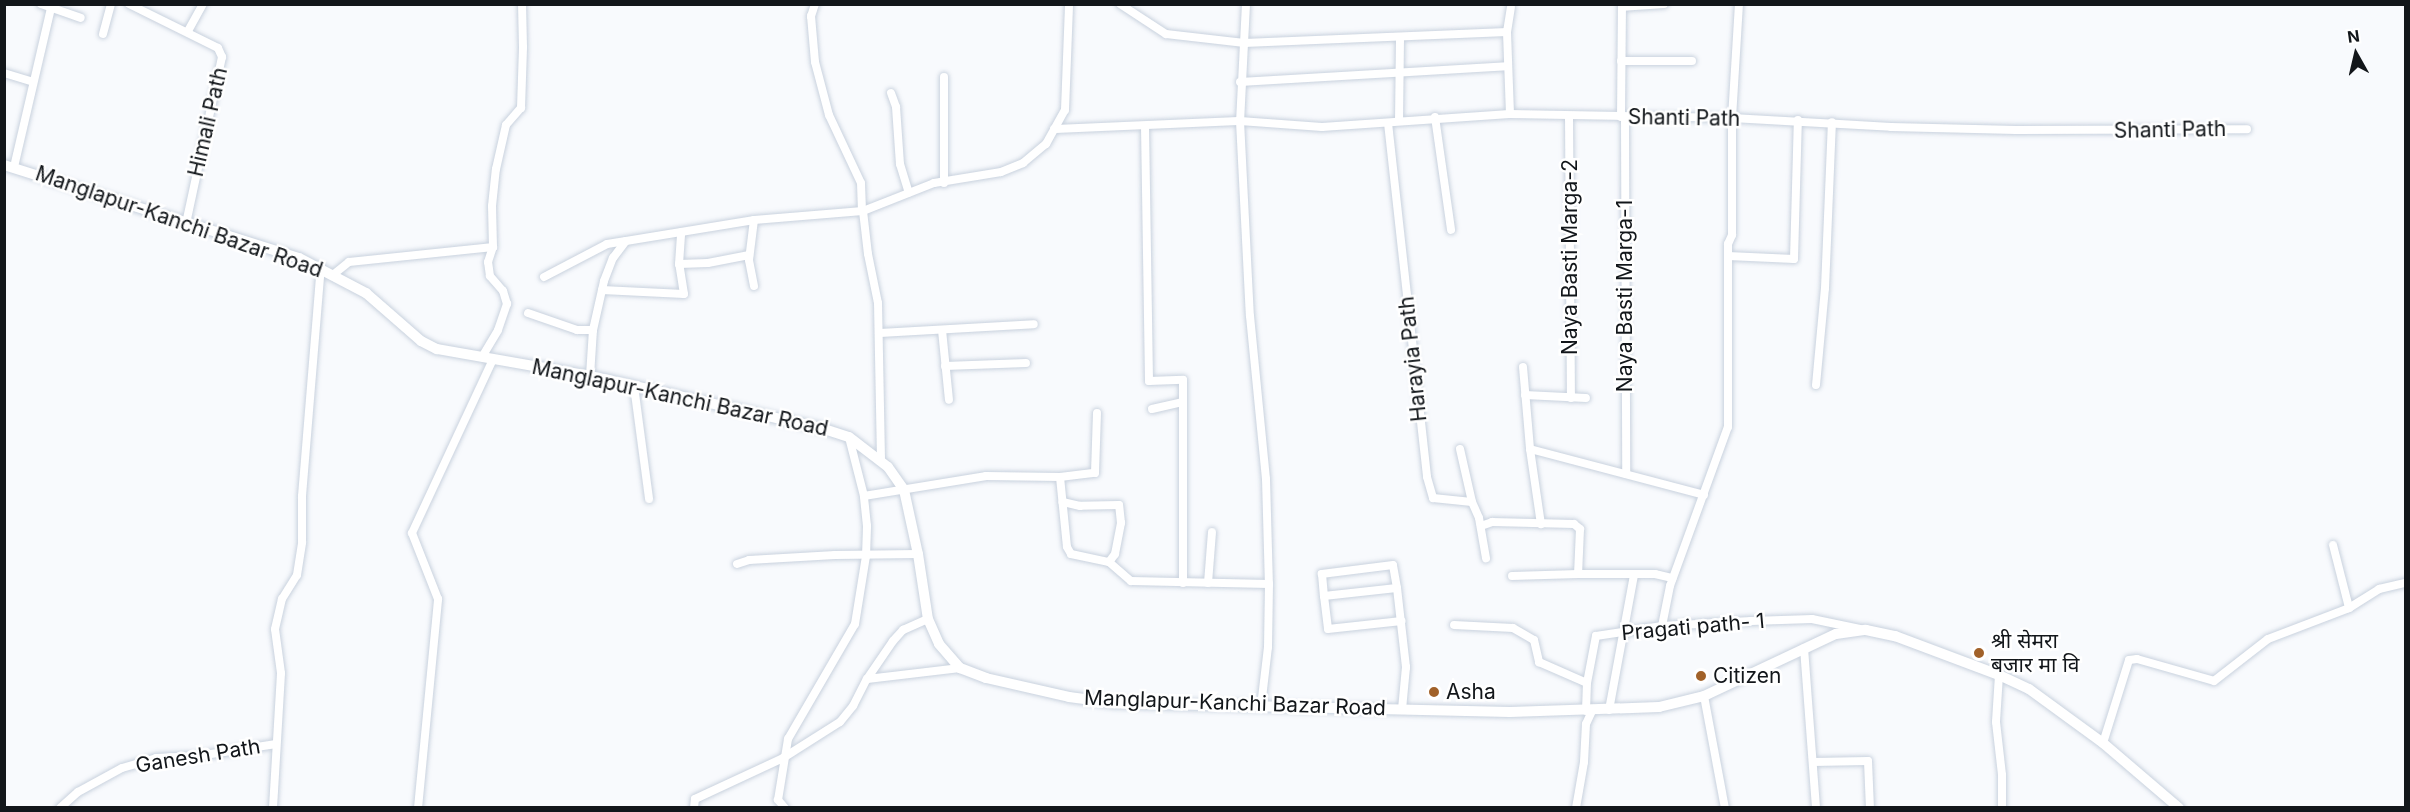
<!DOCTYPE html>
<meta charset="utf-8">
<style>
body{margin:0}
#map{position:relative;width:2410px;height:812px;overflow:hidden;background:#f8fafd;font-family:Inter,"Noto Sans Devanagari",sans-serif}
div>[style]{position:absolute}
.roads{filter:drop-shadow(0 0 2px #c9d2de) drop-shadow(0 0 2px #c9d2de)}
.minor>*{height:8px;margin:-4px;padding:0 4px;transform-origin:4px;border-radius:4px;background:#fff}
.tertiary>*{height:10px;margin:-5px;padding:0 5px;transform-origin:5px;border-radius:5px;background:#fff}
.dots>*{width:16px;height:16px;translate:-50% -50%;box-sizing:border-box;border:3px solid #fff;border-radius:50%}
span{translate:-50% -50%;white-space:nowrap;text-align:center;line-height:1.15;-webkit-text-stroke:5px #fff;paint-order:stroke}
.street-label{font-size:21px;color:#12161a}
.poi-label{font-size:21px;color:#12161a}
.left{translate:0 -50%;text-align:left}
.frame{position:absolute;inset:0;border:6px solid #12161a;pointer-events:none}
.north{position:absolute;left:2326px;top:24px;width:60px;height:60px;-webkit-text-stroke:4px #fff;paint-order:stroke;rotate:352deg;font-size:16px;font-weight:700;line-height:24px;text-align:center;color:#12161a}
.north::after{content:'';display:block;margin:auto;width:21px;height:27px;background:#12161a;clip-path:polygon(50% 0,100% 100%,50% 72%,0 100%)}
</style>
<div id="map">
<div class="roads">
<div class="minor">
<div style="left:41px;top:4px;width:42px;rotate:19.3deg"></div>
<div style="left:129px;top:4px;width:99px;rotate:26.3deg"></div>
<div style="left:218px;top:48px;width:10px;rotate:66deg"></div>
<div style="left:222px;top:57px;width:170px;rotate:102.2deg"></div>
<div style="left:815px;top:4px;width:13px;rotate:108deg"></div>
<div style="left:811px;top:16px;width:46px;rotate:85deg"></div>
<div style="left:815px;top:62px;width:55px;rotate:75.2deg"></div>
<div style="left:829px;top:115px;width:75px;rotate:64.8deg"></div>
<div style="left:861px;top:183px;width:27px;rotate:88deg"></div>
<div style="left:1120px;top:4px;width:55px;rotate:33.1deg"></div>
<div style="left:1166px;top:34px;width:79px;rotate:6.6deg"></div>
<div style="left:1244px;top:43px;width:263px;rotate:-2.4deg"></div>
<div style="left:1246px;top:4px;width:117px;rotate:92.9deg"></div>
<div style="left:1240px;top:121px;width:82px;rotate:4.2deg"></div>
<div style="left:1322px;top:127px;width:188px;rotate:-4deg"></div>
<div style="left:1510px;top:114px;width:222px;rotate:1deg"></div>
<div style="left:1732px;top:118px;width:159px;rotate:3.2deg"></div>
<div style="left:1891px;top:127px;width:125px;rotate:1.4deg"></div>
<div style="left:2016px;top:130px;width:231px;rotate:-0.2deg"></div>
<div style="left:1622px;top:7px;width:42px;rotate:-4.1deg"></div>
<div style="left:188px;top:31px;width:31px;rotate:-61deg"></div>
<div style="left:103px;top:34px;width:31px;rotate:-75deg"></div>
<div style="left:1621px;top:61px;width:71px"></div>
<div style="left:4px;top:73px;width:30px;rotate:17deg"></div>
<div style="left:1240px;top:82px;width:267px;rotate:-3.4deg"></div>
<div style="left:891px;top:93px;width:15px;rotate:70deg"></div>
<div style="left:896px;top:107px;width:57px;rotate:86deg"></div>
<div style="left:900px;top:164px;width:30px;rotate:73deg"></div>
<div style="left:1510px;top:114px;width:82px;rotate:-92.1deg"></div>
<div style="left:1507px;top:32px;width:25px;rotate:-81deg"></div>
<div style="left:1569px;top:116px;width:282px;rotate:89.6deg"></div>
<div style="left:1435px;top:117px;width:114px;rotate:81.9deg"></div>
<div style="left:1621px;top:117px;width:113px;rotate:-89.5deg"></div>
<div style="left:1625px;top:118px;width:356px;rotate:89.8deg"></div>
<div style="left:1399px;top:121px;width:83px;rotate:-89.3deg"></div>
<div style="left:1388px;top:123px;width:356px;rotate:83.7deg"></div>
<div style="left:1427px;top:477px;width:22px;rotate:74deg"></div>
<div style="left:1433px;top:498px;width:39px;rotate:6deg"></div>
<div style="left:1472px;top:502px;width:17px;rotate:66deg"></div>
<div style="left:1479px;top:518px;width:41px;rotate:80.1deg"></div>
<div style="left:1145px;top:126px;width:255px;rotate:89.1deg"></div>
<div style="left:1149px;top:381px;width:34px;rotate:-2deg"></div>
<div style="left:1183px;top:380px;width:203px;rotate:90deg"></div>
<div style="left:1054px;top:129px;width:186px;rotate:-2.5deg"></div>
<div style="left:1240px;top:121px;width:195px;rotate:87.1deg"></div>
<div style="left:1250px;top:316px;width:164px;rotate:84.4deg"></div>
<div style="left:1266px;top:479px;width:105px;rotate:88.4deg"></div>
<div style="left:1269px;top:584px;width:63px;rotate:90.9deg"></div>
<div style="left:1268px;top:647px;width:60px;rotate:96.7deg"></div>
<div style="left:14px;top:167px;width:163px;rotate:-76.9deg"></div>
<div style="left:944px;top:183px;width:106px;rotate:-90deg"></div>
<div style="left:863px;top:211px;width:43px;rotate:83.4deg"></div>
<div style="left:868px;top:254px;width:50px;rotate:78.5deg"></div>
<div style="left:878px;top:303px;width:158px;rotate:88.9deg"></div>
<div style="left:1728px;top:256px;width:66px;rotate:2.6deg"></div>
<div style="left:1794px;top:259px;width:139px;rotate:-88.4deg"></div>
<div style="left:679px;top:264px;width:29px;rotate:-2deg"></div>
<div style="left:708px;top:263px;width:42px;rotate:-11deg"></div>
<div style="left:334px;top:274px;width:19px;rotate:-39deg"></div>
<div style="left:349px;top:262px;width:145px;rotate:-5.9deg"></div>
<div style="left:544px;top:277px;width:71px;rotate:-27.6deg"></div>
<div style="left:607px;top:244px;width:19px;rotate:-9deg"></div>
<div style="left:754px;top:286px;width:26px;rotate:-101deg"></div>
<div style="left:749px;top:260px;width:40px;rotate:-82.9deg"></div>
<div style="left:602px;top:290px;width:82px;rotate:2.8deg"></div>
<div style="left:684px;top:294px;width:30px;rotate:-99deg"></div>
<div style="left:679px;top:264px;width:32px;rotate:-86deg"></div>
<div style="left:528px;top:313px;width:52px;rotate:19.1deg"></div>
<div style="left:577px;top:330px;width:16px"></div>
<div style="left:942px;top:330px;width:70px;rotate:84.3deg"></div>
<div style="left:880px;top:333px;width:154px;rotate:-3.3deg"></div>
<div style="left:482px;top:357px;width:31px;rotate:-59deg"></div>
<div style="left:498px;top:330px;width:28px;rotate:-71deg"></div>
<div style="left:507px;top:304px;width:14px;rotate:-107deg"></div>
<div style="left:503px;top:291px;width:20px;rotate:-131deg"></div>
<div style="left:490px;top:276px;width:14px;rotate:-98deg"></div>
<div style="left:488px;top:262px;width:16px;rotate:-72deg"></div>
<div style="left:493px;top:247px;width:41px;rotate:-91.4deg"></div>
<div style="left:492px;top:206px;width:37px;rotate:-84deg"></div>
<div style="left:496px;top:169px;width:45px;rotate:-77.2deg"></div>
<div style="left:506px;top:125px;width:23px;rotate:-49deg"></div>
<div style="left:521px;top:108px;width:61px;rotate:-88.1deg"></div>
<div style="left:523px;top:47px;width:43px;rotate:-91.3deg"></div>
<div style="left:945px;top:366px;width:81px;rotate:-2.1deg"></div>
<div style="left:1523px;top:367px;width:82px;rotate:85.1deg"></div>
<div style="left:1530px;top:449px;width:76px;rotate:81.7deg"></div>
<div style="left:590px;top:376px;width:46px;rotate:-86.3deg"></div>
<div style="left:593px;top:330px;width:50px;rotate:-77.3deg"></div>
<div style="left:604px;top:281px;width:25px;rotate:-69deg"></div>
<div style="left:613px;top:258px;width:21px;rotate:-53deg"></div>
<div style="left:626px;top:241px;width:130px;rotate:-9.3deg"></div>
<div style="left:754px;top:220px;width:109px;rotate:-4.7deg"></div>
<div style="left:863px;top:211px;width:76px;rotate:-21.5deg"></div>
<div style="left:934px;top:183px;width:68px;rotate:-9.3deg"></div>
<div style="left:1001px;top:172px;width:24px;rotate:-22deg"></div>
<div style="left:1023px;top:163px;width:30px;rotate:-40deg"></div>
<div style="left:1046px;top:144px;width:39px;rotate:-61deg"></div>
<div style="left:1065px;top:110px;width:106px;rotate:-87.8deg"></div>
<div style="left:1816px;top:385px;width:97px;rotate:-84.7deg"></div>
<div style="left:1825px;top:288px;width:166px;rotate:-87.6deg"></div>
<div style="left:634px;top:386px;width:114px;rotate:82.4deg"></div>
<div style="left:1525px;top:395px;width:61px;rotate:2.8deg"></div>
<div style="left:1152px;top:409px;width:31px;rotate:-13deg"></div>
<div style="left:1460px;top:449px;width:54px;rotate:77.2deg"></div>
<div style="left:1530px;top:449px;width:180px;rotate:14.8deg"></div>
<div style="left:1060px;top:477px;width:70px;rotate:84.3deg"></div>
<div style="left:1067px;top:547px;width:8px;rotate:60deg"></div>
<div style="left:1071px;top:554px;width:39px;rotate:12deg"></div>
<div style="left:1109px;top:562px;width:10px;rotate:-53deg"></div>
<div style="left:1115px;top:554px;width:32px;rotate:-79deg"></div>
<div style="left:1121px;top:523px;width:18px;rotate:-96deg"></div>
<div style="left:1119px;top:505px;width:39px;rotate:179deg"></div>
<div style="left:1080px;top:506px;width:18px;rotate:-167deg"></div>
<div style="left:864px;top:496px;width:124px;rotate:-9.3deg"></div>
<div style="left:986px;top:476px;width:74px;rotate:0.8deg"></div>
<div style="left:1060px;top:477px;width:35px;rotate:-7deg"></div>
<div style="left:1095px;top:473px;width:60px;rotate:-88.1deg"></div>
<div style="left:1481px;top:526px;width:12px;rotate:-20deg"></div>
<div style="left:1492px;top:522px;width:82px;rotate:1.4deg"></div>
<div style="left:1574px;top:524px;width:8px;rotate:40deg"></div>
<div style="left:1580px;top:529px;width:45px;rotate:92.5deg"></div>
<div style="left:1578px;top:574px;width:77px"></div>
<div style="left:1655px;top:574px;width:18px;rotate:13deg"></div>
<div style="left:2333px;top:545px;width:65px;rotate:75.7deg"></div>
<div style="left:1109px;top:562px;width:29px;rotate:41deg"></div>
<div style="left:1131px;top:581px;width:138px;rotate:1.2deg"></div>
<div style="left:737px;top:564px;width:13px;rotate:-18deg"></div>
<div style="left:749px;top:560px;width:86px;rotate:-3.3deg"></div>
<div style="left:835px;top:555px;width:83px;rotate:-0.7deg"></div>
<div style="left:1512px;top:576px;width:66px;rotate:-1.7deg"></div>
<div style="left:1208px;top:583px;width:51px;rotate:-85.5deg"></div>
<div style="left:1397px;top:588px;width:80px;rotate:83.5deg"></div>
<div style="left:1406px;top:667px;width:42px;rotate:95.4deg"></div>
<div style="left:1324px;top:596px;width:73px;rotate:-6.3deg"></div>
<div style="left:1397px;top:588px;width:23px;rotate:-100deg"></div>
<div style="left:1393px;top:565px;width:72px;rotate:172.8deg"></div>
<div style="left:1322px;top:574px;width:22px;rotate:85deg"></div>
<div style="left:1324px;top:596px;width:33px;rotate:83deg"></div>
<div style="left:1328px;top:629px;width:74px;rotate:-6.2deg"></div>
<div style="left:1454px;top:625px;width:59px;rotate:2.9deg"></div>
<div style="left:1513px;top:628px;width:24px;rotate:30deg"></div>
<div style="left:1534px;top:640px;width:23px;rotate:77deg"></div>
<div style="left:1539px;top:662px;width:52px;rotate:23.6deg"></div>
<div style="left:1662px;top:626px;width:41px;rotate:-78.7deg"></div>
<div style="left:1670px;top:586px;width:169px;rotate:-70deg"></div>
<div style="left:1728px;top:427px;width:183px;rotate:-90deg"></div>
<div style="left:1728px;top:244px;width:10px;rotate:-66deg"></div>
<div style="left:1732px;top:235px;width:117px;rotate:-90deg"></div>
<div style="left:1732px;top:118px;width:114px;rotate:-86.5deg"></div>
<div style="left:1804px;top:648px;width:160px;rotate:85.7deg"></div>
<div style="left:1999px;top:675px;width:47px;rotate:93.7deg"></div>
<div style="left:1996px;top:722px;width:53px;rotate:83.5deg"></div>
<div style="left:2002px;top:775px;width:33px;rotate:90deg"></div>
<div style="left:867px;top:679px;width:94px;rotate:-6.7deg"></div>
<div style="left:1704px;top:696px;width:114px;rotate:79.4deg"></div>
<div style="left:1609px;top:710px;width:137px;rotate:-79.5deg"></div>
<div style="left:1586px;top:711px;width:28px;rotate:-88deg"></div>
<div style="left:1587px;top:683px;width:48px;rotate:-79.2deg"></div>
<div style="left:1596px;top:636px;width:67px;rotate:-8.6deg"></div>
<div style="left:1662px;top:626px;width:89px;rotate:-3.2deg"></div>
<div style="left:1751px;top:621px;width:61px;rotate:-1.9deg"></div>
<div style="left:1812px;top:619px;width:49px;rotate:11.8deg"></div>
<div style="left:2103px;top:743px;width:87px;rotate:-72.6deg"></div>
<div style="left:2129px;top:660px;width:8px;rotate:-7deg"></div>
<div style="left:2137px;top:659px;width:80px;rotate:15.9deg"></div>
<div style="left:2214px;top:681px;width:68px;rotate:-37.9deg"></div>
<div style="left:2268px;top:639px;width:87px;rotate:-20.9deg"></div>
<div style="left:2349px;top:608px;width:36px;rotate:-32deg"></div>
<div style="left:2379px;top:589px;width:28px;rotate:-13deg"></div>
<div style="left:1813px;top:762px;width:55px;rotate:-1deg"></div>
<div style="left:1868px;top:761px;width:47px;rotate:87.6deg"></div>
<div style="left:60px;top:808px;width:24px;rotate:-42deg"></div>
<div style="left:78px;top:792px;width:50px;rotate:-28.6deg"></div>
<div style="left:122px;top:768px;width:35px;rotate:-16deg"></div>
<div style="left:156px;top:758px;width:42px;rotate:-2.7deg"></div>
<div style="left:198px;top:756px;width:79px;rotate:-8.7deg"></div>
<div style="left:273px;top:808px;width:135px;rotate:-86.6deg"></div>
<div style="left:281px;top:673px;width:44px;rotate:-97.8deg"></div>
<div style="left:275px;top:629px;width:31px;rotate:-77deg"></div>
<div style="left:282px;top:599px;width:28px;rotate:-58deg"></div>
<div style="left:297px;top:575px;width:33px;rotate:-81deg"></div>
<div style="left:302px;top:542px;width:46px;rotate:-90deg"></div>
<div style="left:302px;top:496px;width:230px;rotate:-85.3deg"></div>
<div style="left:418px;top:808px;width:210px;rotate:-84.5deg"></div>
<div style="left:438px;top:599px;width:71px;rotate:-111.5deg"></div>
<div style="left:412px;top:533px;width:192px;rotate:-65deg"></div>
<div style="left:694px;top:808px;width:9px;rotate:-84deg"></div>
<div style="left:695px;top:799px;width:97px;rotate:-25deg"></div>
<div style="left:783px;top:758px;width:67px;rotate:-32.3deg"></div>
<div style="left:840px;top:722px;width:21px;rotate:-51deg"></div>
<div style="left:853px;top:706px;width:30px;rotate:-63deg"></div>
<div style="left:867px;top:679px;width:46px;rotate:-55.6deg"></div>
<div style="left:893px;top:641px;width:15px;rotate:-48deg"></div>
<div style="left:903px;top:630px;width:27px;rotate:-24deg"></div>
<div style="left:785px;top:808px;width:11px;rotate:-131deg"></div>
<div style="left:778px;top:800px;width:62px;rotate:-80.7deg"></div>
<div style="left:788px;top:739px;width:133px;rotate:-59.8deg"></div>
<div style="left:855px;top:624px;width:69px;rotate:-80.8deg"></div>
<div style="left:866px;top:556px;width:30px;rotate:-88deg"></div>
<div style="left:867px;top:526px;width:30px;rotate:-96deg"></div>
<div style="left:864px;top:496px;width:61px;rotate:-104.3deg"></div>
<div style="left:1576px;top:808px;width:47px;rotate:-80.1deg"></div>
<div style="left:1584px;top:762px;width:38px;rotate:-87deg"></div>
<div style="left:1586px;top:724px;width:14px;rotate:-65deg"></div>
</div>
<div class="tertiary">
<div style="left:4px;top:165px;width:309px;rotate:17.5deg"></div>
<div style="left:299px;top:258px;width:76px;rotate:27.6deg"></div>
<div style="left:366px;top:293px;width:73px;rotate:41.1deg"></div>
<div style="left:421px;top:341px;width:18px;rotate:27deg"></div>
<div style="left:437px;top:349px;width:155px;rotate:10deg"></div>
<div style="left:590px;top:376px;width:237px;rotate:12.7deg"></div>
<div style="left:821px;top:428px;width:29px;rotate:18deg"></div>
<div style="left:849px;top:437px;width:49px;rotate:37.6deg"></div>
<div style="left:888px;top:467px;width:28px;rotate:55deg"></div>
<div style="left:904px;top:490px;width:66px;rotate:77.7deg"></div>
<div style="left:918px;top:554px;width:66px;rotate:81.3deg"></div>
<div style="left:928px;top:619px;width:27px;rotate:66deg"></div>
<div style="left:939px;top:644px;width:32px;rotate:49deg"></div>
<div style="left:960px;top:668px;width:28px;rotate:21deg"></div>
<div style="left:986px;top:678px;width:85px;rotate:12.9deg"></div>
<div style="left:1069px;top:697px;width:46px;rotate:7.4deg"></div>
<div style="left:1115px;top:703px;width:395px;rotate:1.3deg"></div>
<div style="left:1510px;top:712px;width:149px;rotate:-1.9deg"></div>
<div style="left:1659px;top:707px;width:46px;rotate:-13.7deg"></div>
<div style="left:1704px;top:696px;width:146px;rotate:-25.2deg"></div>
<div style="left:1836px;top:634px;width:30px;rotate:-8deg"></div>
<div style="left:1866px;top:630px;width:30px;rotate:12deg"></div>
<div style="left:1895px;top:636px;width:111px;rotate:20.6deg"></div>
<div style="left:1999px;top:675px;width:33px;rotate:25deg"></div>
<div style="left:2029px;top:689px;width:92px;rotate:36.1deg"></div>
<div style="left:2103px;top:743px;width:100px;rotate:40.5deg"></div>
</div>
</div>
<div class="dots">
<div style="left:1979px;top:653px;background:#a16129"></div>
<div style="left:1701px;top:676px;background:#a16129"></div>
<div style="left:1434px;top:692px;background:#a16129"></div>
</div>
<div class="street-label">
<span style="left:1684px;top:118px;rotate:1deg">Shanti Path</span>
<span style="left:208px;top:122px;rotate:-77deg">Himali Path</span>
<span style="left:2170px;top:130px;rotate:-1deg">Shanti Path</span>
<span style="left:179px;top:222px;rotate:19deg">Manglapur-Kanchi Bazar Road</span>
<span style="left:1570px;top:257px;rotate:-90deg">Naya Basti Marga-2</span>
<span style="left:1625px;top:296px;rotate:-90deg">Naya Basti Marga-1</span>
<span style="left:1413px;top:359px;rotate:-96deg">Harayia Path</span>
<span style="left:680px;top:398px;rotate:12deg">Manglapur-Kanchi Bazar Road</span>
<span style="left:1693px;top:627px;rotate:-5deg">Pragati path- 1</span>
<span style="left:1235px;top:703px;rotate:2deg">Manglapur-Kanchi Bazar Road</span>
<span style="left:198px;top:756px;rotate:-9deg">Ganesh Path</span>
</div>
<div class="poi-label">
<span class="left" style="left:1991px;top:653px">श्री सेमरा<br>बजार मा वि</span>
<span class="left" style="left:1713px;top:676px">Citizen</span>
<span class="left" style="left:1446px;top:692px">Asha</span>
</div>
<div class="frame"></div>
<div class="north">N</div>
</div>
